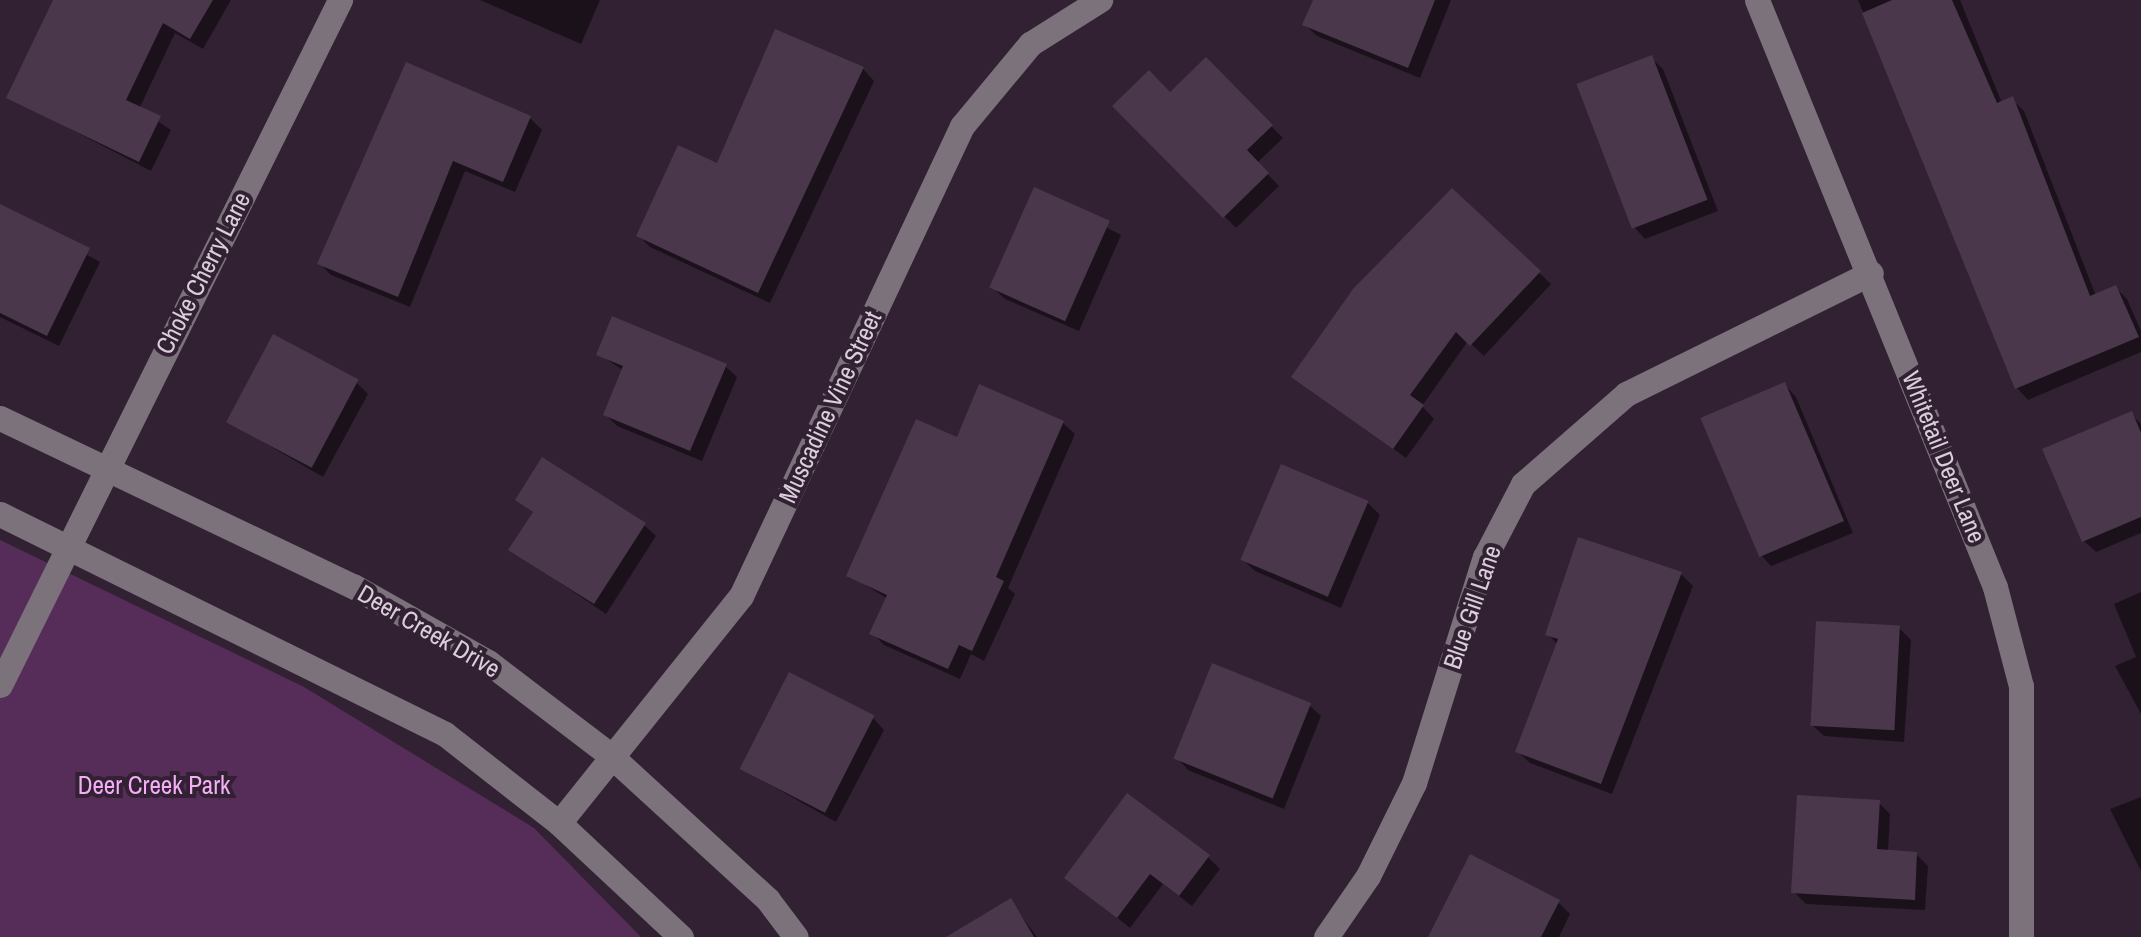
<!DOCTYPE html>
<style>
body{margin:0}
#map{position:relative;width:2141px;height:937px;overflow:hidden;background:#322133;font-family:"Archivo Narrow",sans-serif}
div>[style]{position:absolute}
.green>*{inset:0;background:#562d59}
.shadow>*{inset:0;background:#0007}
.building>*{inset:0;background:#4a374b;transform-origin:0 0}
.minor>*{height:25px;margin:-12.5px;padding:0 12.5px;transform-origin:12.5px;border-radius:12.5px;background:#7b727b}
span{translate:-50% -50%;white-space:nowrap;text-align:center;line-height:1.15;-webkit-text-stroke:8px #322133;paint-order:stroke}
.street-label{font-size:25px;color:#daceda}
.park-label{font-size:25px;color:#f3aef6}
</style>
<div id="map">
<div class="green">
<div style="clip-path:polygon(0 540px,304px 687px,534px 828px,641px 937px,0 937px)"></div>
</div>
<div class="shadow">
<div style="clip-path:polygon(114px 0,231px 0,203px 49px,175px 33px,139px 109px,171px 130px,151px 171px,9px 97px)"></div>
<div style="clip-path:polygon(480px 0,600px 0,581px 44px)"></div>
<div style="clip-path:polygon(1315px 0,1451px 0,1420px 78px,1317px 36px,1305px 25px)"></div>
<div style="clip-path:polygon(1858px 0,1960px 0,2002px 103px,2012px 99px,2024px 111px,2096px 296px,2116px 288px,2127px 299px,2141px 331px,2141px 352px,2028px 400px,2017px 388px)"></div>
<div style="clip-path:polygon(1651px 58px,1663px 69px,1718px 211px,1645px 239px,1634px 227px)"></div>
<div style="clip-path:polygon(1206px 61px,1283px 138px,1257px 163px,1279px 186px,1236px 228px,1115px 106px,1170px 96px)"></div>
<div style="clip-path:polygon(407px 66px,530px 118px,542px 130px,515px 192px,465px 171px,410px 307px,331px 275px,320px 264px)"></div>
<div style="clip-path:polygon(863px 69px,874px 81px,770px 303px,650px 247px,638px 235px,719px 166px)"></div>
<div style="clip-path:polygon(1035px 191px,1121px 235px,1079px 331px,1005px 299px,993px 288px)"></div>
<div style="clip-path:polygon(1452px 191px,1551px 284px,1484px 356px,1468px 341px,1422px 406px,1434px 419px,1406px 458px,1294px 376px)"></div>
<div style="clip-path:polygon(0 207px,100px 262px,59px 346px,0 317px)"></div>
<div style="clip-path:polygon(599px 354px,725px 366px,737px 377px,702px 461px,617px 426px,606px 415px,624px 371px)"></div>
<div style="clip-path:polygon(356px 382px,368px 394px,323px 477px,229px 422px)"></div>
<div style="clip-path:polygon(1785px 385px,1796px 397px,1853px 533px,1771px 566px,1760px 554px)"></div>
<div style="clip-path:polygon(2131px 414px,2141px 424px,2141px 533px,2096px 552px,2084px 541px)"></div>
<div style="clip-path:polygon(1063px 423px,1075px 434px,1008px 588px,1015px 594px,984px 661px,971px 654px,960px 679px,884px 645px,872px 633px,888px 599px,849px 575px,958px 441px)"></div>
<div style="clip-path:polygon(518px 499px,644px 525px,656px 536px,606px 614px,512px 550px,535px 514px)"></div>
<div style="clip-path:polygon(1368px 503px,1380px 515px,1341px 608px,1255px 571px,1243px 560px)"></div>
<div style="clip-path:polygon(1681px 574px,1693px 586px,1612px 794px,1530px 763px,1518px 752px,1558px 645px,1548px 634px)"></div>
<div style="clip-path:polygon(2141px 592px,2141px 714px,2115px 666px,2136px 657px,2114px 604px)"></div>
<div style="clip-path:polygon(1899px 628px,1911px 640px,1904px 742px,1824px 736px,1812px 725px)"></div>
<div style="clip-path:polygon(1309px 705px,1321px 716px,1284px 809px,1188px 770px,1177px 758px)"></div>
<div style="clip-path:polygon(873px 718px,884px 730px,836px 822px,742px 769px)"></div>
<div style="clip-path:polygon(2141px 797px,2141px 871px,2110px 809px)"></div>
<div style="clip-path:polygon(1879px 803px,1890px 814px,1888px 852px,1916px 854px,1928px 866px,1925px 910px,1806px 904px,1794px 892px)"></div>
<div style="clip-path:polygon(1208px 857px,1220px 869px,1192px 906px,1163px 884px,1130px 928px,1067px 878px)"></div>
<div style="clip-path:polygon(1010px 901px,1037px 937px,951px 937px)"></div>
<div style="clip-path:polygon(1558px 902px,1570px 914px,1559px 937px,1431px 937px)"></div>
</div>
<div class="building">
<div style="clip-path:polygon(53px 0,213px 0,190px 39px,163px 23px,126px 100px,161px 116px,139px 162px,6px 98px)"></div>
<div style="clip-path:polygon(1313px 0,1435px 0,1408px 68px,1302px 25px)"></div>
<div style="clip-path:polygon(1892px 0,1952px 0,1997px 103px,2013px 96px,2090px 296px,2116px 285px,2139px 337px,2015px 389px,1862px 13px)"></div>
<div style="clip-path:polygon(775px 29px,864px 67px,758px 293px,636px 236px,678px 145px,717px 163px)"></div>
<div style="left:1652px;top:55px;width:155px;height:81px;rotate:69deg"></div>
<div style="clip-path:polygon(1206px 57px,1273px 125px,1247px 150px,1269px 173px,1223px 218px,1112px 106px,1149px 70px,1170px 92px)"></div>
<div style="clip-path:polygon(406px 62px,531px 116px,503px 182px,453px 161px,398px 297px,317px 264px)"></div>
<div style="left:1034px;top:187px;width:83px;height:110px;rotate:24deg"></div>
<div style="clip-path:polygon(1452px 188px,1541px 271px,1470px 346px,1456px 332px,1410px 395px,1424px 405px,1393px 449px,1291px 377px,1353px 289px)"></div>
<div style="clip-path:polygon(0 204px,90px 248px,47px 336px,0 313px)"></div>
<div style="clip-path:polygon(612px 316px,727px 364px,690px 451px,603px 415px,623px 366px,596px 355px)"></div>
<div style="left:273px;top:334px;width:97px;height:100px;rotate:28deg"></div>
<div style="left:1785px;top:382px;width:151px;height:92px;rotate:67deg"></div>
<div style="clip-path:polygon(979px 384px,1064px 421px,996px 577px,1004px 581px,972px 651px,959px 645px,948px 669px,869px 634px,887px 595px,846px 576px,916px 419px,957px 437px)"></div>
<div style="clip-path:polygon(2132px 411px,2141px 433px,2141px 517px,2082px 542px,2042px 449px)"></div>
<div style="clip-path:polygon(542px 457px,646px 523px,594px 604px,508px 550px,533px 512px,515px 500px)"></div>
<div style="left:1281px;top:464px;width:95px;height:104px;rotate:23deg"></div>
<div style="clip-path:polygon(1578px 537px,1682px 572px,1601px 784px,1515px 752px,1558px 639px,1545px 635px)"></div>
<div style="left:1816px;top:621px;width:84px;height:105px;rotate:3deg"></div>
<div style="left:1212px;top:663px;width:107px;height:103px;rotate:22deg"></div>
<div style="left:789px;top:672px;width:96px;height:109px;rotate:27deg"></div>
<div style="clip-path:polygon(1127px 793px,1210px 855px,1179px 896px,1150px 874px,1117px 918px,1064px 878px)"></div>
<div style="clip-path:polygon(1797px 795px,1880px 800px,1877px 849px,1917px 852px,1915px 900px,1791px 893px)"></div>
<div style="clip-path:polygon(1470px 854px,1560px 900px,1541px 937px,1428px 937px)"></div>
<div style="clip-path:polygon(1011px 898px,1034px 937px,946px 937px)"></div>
</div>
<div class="minor">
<div style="left:1757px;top:0;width:633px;rotate:67.93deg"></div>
<div style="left:1995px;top:587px;width:102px;rotate:75.3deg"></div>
<div style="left:2021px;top:686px;width:251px;rotate:90deg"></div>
<div style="left:0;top:418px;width:391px;rotate:25.5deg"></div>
<div style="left:353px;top:586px;width:155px;rotate:29.4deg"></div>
<div style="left:488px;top:662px;width:153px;rotate:37.3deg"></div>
<div style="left:610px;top:755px;width:214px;rotate:42.5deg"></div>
<div style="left:768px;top:900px;width:46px;rotate:52.9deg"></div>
<div style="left:0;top:514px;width:496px;rotate:26.3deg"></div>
<div style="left:445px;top:734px;width:145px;rotate:38deg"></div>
<div style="left:559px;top:823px;width:167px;rotate:43.1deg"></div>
<div style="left:0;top:685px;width:765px;rotate:-63.6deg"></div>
<div style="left:559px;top:823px;width:291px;rotate:-51.3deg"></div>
<div style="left:741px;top:596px;width:519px;rotate:-64.82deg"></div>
<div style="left:962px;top:126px;width:107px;rotate:-50.3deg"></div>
<div style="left:1030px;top:44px;width:83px;rotate:-32.2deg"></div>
<div style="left:1326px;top:937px;width:74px;rotate:-55.5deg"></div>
<div style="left:1368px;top:876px;width:104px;rotate:-63.7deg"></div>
<div style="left:1414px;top:783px;width:237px;rotate:-72.6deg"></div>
<div style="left:1485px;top:557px;width:82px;rotate:-62.5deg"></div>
<div style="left:1523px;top:484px;width:137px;rotate:-41.1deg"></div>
<div style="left:1626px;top:394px;width:273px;rotate:-26.3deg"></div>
</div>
<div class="street-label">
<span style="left:203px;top:273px;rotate:-63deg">Choke Cherry Lane</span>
<span style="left:830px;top:407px;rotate:-65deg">Muscadine Vine Street</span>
<span style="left:1944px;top:457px;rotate:68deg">Whitetail Deer Lane</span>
<span style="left:1472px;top:607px;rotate:-71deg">Blue Gill Lane</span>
<span style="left:429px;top:631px;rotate:30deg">Deer Creek Drive</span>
</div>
<div class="park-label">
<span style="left:154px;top:785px">Deer Creek Park</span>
</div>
</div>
